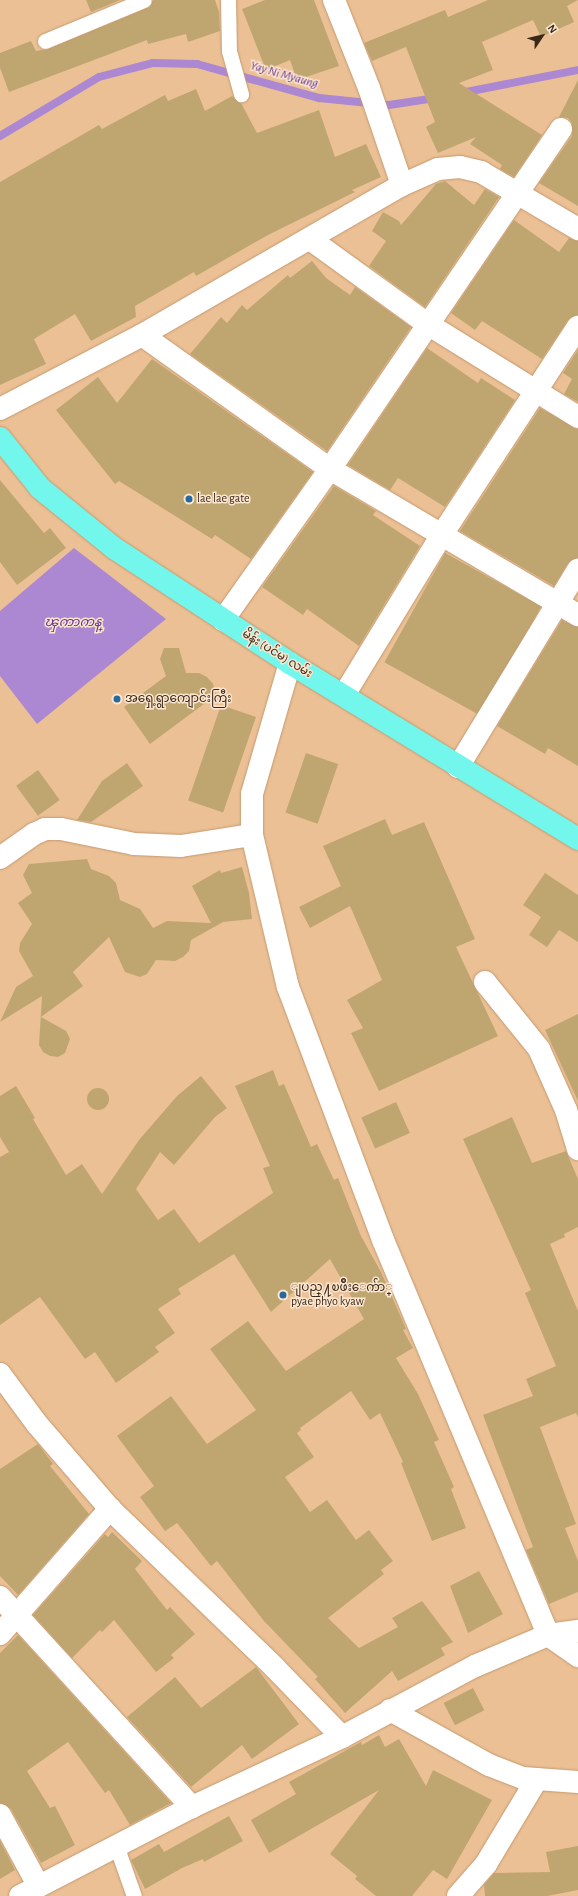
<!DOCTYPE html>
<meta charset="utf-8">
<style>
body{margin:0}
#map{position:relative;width:578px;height:1896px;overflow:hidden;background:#ecc095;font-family:"Alegreya Sans","Noto Sans Myanmar",sans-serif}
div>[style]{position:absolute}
.water>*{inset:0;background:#ac87d2}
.stream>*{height:8px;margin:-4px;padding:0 4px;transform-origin:4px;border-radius:4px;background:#ac87d2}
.building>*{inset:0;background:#bfa671;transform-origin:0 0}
.round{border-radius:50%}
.roads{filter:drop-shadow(0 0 1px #c49a70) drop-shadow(0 0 1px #c49a70)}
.lane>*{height:15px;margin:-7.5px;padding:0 7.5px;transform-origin:7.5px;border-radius:7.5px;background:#fff}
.street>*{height:22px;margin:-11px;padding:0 11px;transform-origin:11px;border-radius:11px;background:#fff}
.primary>*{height:22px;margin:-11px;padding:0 11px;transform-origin:11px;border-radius:11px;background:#73f6ec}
.dots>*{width:11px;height:11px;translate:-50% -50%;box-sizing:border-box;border:2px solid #fce6d0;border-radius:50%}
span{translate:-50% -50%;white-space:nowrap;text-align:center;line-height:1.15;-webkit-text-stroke:3px #fce6d0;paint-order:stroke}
.poi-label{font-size:12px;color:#3a2918}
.left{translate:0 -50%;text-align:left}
.street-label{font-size:12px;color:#3a2918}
.water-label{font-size:13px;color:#66368f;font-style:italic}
.north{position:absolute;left:522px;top:16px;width:40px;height:40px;-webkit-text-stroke:3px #fce6d0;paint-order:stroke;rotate:55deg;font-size:11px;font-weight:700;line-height:16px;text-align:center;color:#3a2918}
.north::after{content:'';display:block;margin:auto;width:14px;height:18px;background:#3a2918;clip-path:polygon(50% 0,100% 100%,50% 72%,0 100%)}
</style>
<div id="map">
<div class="water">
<div style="clip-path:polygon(74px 548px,166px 619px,37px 724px,0 676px,0 611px)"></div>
</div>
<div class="stream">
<div style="left:461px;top:93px;width:119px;rotate:-11.1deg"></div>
<div style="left:0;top:136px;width:115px;rotate:-30.8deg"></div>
<div style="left:99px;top:77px;width:56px;rotate:-14.5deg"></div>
<div style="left:153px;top:63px;width:44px;rotate:1.3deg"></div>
<div style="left:197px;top:64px;width:127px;rotate:15.6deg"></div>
<div style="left:319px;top:98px;width:70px;rotate:5.7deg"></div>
<div style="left:389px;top:105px;width:48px;rotate:-8.5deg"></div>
</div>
<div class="building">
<div style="clip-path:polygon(86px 0,120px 0,91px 12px)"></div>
<div style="clip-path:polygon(153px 0,215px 0,219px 12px,220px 31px,188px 42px,186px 34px,148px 44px,147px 40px,9px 92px,0 68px,0 53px,31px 41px,36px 51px,48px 49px,147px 8px)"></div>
<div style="clip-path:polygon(265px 0,314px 0,339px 66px,297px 80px,290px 60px,266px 70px,242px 9px)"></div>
<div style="clip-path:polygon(488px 0,578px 0,567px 6px,574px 22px,541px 37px,533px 20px,482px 42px,493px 70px,459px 83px,542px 135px,514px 177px,500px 169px,502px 165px,470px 144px,476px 137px,438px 153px,426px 127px,435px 122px,406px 47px,372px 61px,364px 43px,445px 10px,448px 17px)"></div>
<div style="clip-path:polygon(578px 80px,578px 206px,539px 183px,572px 136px,572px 123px,568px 118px,559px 117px)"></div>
<div style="clip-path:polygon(196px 89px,205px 111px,232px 96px,241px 103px,257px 133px,319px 110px,335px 157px,366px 144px,381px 177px,352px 190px,355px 192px,268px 235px,196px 276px,194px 272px,135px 306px,136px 317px,91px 341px,75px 314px,34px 339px,46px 364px,0 385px,0 182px,99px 125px,102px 129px,165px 95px,168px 101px)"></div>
<div style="clip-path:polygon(445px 181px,474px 205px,485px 189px,499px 197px,425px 307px,369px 266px,386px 241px,372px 231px,383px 212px,399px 221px,401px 225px,436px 184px)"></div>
<div style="clip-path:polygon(514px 220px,559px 252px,569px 238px,578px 241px,578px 315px,568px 320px,542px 359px,482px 321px,475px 330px,451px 313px)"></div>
<div style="clip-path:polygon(312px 261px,326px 278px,350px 295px,355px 287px,411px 327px,327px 451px,190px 354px,221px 317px,227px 323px,242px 305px,247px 310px,288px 275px,290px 278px)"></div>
<div style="clip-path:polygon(427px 348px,478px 383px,481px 378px,515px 400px,445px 507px,398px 478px,390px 490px,348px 465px)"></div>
<div style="clip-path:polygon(578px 350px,578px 402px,564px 394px,572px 379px,563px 373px)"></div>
<div style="clip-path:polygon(152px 359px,313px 472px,251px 559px,215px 535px,212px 539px,119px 481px,115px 484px,56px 410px,98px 377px,117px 403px)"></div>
<div style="clip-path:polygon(540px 408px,578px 429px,578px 558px,568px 563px,554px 586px,460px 531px)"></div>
<div style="clip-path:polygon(0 480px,44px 533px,50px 528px,66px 548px,17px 585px,0 562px)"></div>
<div style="clip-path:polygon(334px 486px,376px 511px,373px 515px,420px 546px,359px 646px,307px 609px,303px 615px,262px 587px)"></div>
<div style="left:445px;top:553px;width:110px;height:125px;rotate:29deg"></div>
<div style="clip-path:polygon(562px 620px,578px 627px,578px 766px,548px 748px,545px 754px,497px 726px)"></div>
<div style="clip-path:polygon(164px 648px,179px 648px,186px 673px,199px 673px,207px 677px,213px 684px,216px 695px,150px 744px,124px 707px,166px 676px,160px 659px)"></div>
<div style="left:221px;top:705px;width:37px;height:101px;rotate:19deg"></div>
<div style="left:306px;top:753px;width:34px;height:63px;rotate:19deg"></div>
<div style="clip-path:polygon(127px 763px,143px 786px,91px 822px,77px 820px,102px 781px)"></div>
<div style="left:38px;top:770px;width:37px;height:27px;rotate:54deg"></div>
<div style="clip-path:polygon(385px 819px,392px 835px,424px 822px,475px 939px,456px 947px,498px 1036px,379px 1091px,351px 1033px,363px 1028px,347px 1000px,382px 980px,350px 906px,310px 928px,299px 907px,341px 886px,323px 846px)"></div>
<div style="clip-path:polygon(87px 859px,91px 869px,109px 876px,116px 883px,120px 900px,140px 909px,153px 928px,167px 921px,211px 923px,192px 886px,220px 870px,221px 873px,242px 867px,249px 893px,252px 919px,223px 922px,191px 940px,189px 951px,183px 957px,175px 961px,156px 960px,147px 974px,140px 977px,125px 972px,109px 937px,73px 972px,83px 986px,41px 1017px,66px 1031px,70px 1039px,65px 1053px,58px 1057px,50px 1056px,43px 1052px,39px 1045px,42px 996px,0 1022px,16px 987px,33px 976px,19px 951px,20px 943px,32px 924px,18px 903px,32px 893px,23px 875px,29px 864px)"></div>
<div style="clip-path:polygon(545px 873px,578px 895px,578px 942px,559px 930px,547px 947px,529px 935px,541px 917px,523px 905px)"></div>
<div style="clip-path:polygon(578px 1014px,578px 1101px,545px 1030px)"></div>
<div style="clip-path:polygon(273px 1070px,279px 1086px,284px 1084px,311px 1147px,317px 1144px,334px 1180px,338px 1178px,361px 1236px,381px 1272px,406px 1329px,403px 1330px,413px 1348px,396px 1358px,418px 1394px,439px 1440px,434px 1442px,454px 1487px,451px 1489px,466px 1528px,432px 1541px,401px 1463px,403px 1462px,380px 1413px,370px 1420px,351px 1391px,300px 1428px,301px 1430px,297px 1433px,314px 1457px,285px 1477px,310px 1512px,327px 1500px,356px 1540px,369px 1530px,393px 1561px,381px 1570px,384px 1574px,328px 1618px,359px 1648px,398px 1627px,392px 1618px,422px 1601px,453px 1642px,441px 1648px,445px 1655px,398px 1681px,392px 1671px,345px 1713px,315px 1679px,318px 1677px,264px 1621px,217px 1561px,211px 1566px,177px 1523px,165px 1531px,140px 1497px,154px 1486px,117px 1436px,171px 1396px,207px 1444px,256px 1410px,210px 1349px,248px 1321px,286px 1371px,364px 1319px,330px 1259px,271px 1312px,234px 1254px,178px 1289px,181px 1294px,158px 1309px,175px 1333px,155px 1347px,159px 1352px,116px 1383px,95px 1352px,85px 1359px,40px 1297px,0 1325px,0 1157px,9px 1152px,0 1137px,0 1096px,16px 1086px,35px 1118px,33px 1119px,66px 1175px,82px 1164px,102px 1194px,139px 1140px,177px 1096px,201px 1076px,227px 1108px,215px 1117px,174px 1165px,160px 1152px,136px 1189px,158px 1220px,174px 1209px,199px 1243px,273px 1193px,263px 1168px,270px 1166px,235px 1086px)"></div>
<div class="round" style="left:87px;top:1088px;width:22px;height:22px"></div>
<div style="left:396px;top:1102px;width:34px;height:38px;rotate:66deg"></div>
<div style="clip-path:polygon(512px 1117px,532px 1163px,566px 1151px,578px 1179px,578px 1227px,564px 1234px,565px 1237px,550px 1244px,578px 1311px,578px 1417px,576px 1413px,540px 1427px,576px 1524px,565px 1528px,578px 1561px,578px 1592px,549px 1604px,526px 1550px,533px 1547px,483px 1415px,533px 1396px,526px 1379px,556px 1366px,525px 1293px,531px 1290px,463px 1139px)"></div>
<div style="clip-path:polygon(38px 1444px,53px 1464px,50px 1466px,89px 1514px,18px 1595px,0 1576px,0 1469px)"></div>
<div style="clip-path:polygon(112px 1532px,142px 1561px,135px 1569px,167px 1610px,170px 1607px,195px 1634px,171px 1655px,174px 1658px,156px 1672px,114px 1620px,102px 1632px,100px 1630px,72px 1658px,33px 1615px,105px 1534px,108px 1537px)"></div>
<div style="clip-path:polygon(479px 1571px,503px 1614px,468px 1633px,450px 1586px)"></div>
<div style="clip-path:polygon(18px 1635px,171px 1803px,130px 1825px,109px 1790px,105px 1793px,68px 1742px,27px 1771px,50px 1808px,55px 1806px,75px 1845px,41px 1863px,11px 1809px,0 1803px,0 1653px)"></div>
<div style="clip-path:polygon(256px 1667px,299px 1724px,252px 1759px,242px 1745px,191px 1787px,127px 1717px,175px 1677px,201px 1708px)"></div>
<div style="left:473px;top:1688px;width:25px;height:33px;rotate:63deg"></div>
<div style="clip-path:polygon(379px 1735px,385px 1747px,399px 1739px,426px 1786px,433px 1770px,492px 1800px,447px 1879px,433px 1870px,412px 1896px,376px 1896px,355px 1879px,357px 1876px,330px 1854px,379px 1790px,269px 1853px,251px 1820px,296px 1794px,289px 1782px,361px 1742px,362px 1745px)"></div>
<div style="clip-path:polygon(229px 1816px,243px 1841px,204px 1862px,203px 1859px,182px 1868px,145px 1889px,131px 1860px,159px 1844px,164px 1852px)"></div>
<div style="clip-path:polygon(0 1841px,15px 1870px,0 1879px)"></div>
<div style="clip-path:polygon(578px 1846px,578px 1890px,547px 1896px,485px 1896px,484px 1885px,494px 1873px,550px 1872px,546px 1852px)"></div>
</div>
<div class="roads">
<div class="lane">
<div style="left:228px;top:0;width:51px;rotate:88.9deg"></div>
<div style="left:229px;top:51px;width:45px;rotate:74.4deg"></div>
<div style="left:45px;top:41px;width:107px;rotate:-22.5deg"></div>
<div style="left:116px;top:1845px;width:54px;rotate:70.6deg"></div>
</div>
<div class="street">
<div style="left:402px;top:185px;width:39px;rotate:-24deg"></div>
<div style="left:438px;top:169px;width:22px;rotate:-5deg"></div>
<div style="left:460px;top:167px;width:22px;rotate:13deg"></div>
<div style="left:481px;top:172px;width:113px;rotate:30.4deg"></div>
<div style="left:310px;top:239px;width:147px;rotate:35.9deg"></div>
<div style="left:429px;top:325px;width:175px;rotate:31.7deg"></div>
<div style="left:142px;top:335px;width:231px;rotate:35.5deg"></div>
<div style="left:330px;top:469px;width:288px;rotate:30.5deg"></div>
<div style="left:0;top:409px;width:160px;rotate:-27.5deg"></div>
<div style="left:142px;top:335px;width:300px;rotate:-30deg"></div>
<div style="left:402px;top:185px;width:102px;rotate:-108.8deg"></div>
<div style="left:369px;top:88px;width:95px;rotate:-111.7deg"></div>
<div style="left:223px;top:620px;width:185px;rotate:-54.7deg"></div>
<div style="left:330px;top:469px;width:411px;rotate:-55.8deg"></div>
<div style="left:290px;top:663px;width:136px;rotate:106.2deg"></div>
<div style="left:252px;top:794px;width:41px;rotate:90deg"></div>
<div style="left:252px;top:835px;width:156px;rotate:76.7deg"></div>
<div style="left:288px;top:987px;width:270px;rotate:69.4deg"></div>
<div style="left:383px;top:1240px;width:428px;rotate:67.3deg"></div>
<div style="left:548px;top:1635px;width:37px;rotate:35deg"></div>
<div style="left:344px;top:695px;width:186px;rotate:-58.6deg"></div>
<div style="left:441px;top:536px;width:250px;rotate:-56.8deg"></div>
<div style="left:458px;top:767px;width:231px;rotate:-58.7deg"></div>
<div style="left:0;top:858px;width:42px;rotate:-35.2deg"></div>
<div style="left:34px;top:834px;width:12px;rotate:-24deg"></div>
<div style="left:45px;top:829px;width:16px"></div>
<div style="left:61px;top:829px;width:75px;rotate:11.6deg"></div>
<div style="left:134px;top:844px;width:47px;rotate:2.4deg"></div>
<div style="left:181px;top:846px;width:72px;rotate:-8.8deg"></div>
<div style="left:485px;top:982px;width:86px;rotate:51.1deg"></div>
<div style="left:539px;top:1049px;width:67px;rotate:66.1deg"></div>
<div style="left:566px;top:1110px;width:41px;rotate:72.9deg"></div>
<div style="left:0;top:1374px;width:62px;rotate:53.5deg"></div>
<div style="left:37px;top:1424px;width:112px;rotate:49.3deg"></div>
<div style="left:110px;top:1509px;width:229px;rotate:43.9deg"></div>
<div style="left:275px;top:1668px;width:96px;rotate:45.8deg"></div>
<div style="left:0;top:1597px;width:285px;rotate:47.6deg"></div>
<div style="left:0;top:1634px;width:167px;rotate:-48.7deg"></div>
<div style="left:390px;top:1710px;width:113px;rotate:29.1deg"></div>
<div style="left:489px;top:1765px;width:36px;rotate:21deg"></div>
<div style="left:523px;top:1778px;width:55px;rotate:4.2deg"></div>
<div style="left:0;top:1815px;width:80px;rotate:61.5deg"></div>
<div style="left:20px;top:1896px;width:194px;rotate:-27.4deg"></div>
<div style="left:192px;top:1807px;width:166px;rotate:-25deg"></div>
<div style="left:342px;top:1737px;width:151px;rotate:-28.1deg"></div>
<div style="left:475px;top:1666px;width:79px;rotate:-23deg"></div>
<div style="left:548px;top:1635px;width:30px;rotate:-8deg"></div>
<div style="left:458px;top:1896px;width:43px;rotate:-48.8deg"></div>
<div style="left:486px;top:1864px;width:99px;rotate:-59deg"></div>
</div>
<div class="primary">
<div style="left:0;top:438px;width:64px;rotate:51.3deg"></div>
<div style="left:40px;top:488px;width:95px;rotate:39deg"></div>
<div style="left:114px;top:548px;width:210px;rotate:33.2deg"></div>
<div style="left:290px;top:663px;width:338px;rotate:31.4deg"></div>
</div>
</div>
<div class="dots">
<div style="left:189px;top:499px;background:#25699e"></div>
<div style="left:117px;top:699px;background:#25699e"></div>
<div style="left:283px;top:1295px;background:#25699e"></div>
</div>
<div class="poi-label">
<span class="left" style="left:197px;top:499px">lae lae gate</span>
<span class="left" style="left:125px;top:699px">အရှေ့ရွာကျောင်းကြီး</span>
<span class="left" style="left:291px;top:1295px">ျပည္႔ၿဖိဳးေက်ာ္<br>pyae phyo kyaw</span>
</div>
<div class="street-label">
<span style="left:277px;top:654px;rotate:32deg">မိန်း (ပင်မ) လမ်း</span>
</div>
<div class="water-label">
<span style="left:284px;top:76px;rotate:16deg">Yay Ni Myaung</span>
<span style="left:73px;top:623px">ၾကာကန္</span>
</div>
<div class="north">N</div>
</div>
